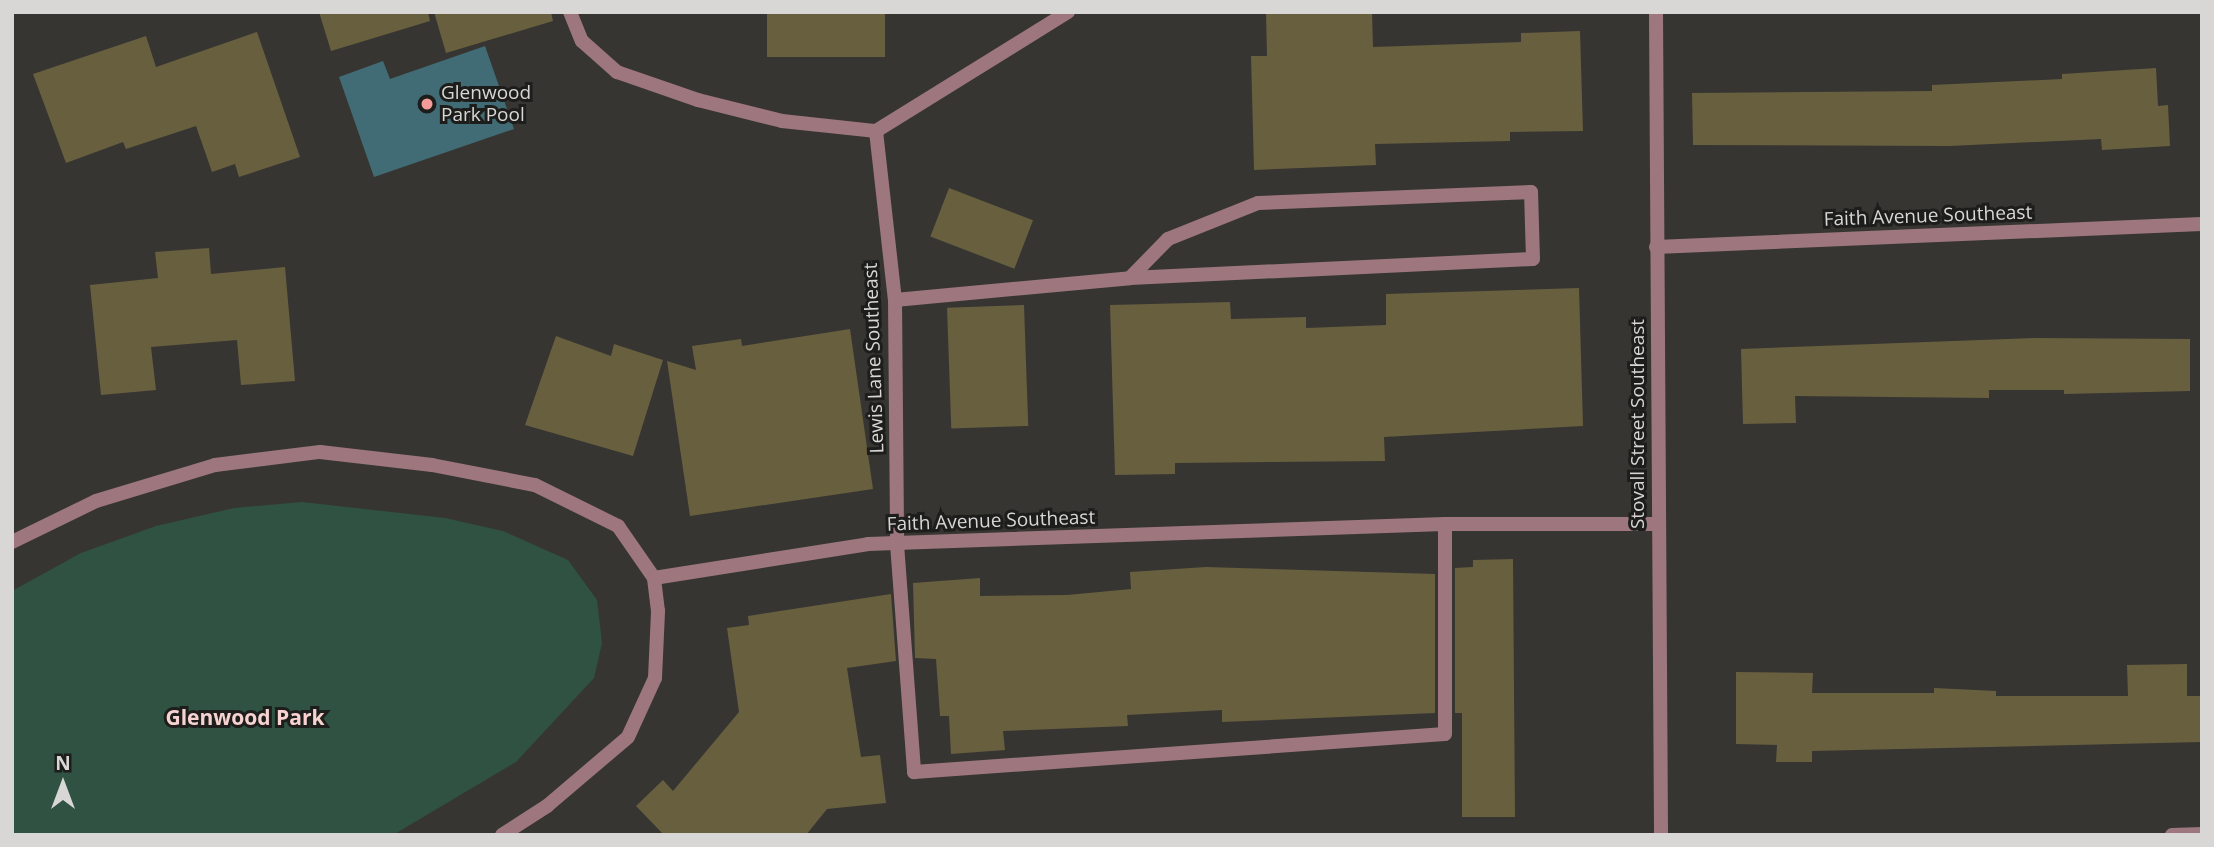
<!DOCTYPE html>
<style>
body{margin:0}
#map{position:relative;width:2214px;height:847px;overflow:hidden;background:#363532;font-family:"Open Sans",sans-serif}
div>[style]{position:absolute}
.green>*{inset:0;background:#305242}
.water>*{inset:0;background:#426c75}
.building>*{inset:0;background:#685f3f;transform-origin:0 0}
.lane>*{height:14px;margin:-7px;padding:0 7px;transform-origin:7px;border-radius:7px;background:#9d777d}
.street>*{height:14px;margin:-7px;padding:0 7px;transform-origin:7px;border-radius:7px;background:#9d777d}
.dots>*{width:19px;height:19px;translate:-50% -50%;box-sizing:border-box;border:4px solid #1d1d1b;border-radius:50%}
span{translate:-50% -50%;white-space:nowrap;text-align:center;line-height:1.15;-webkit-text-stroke:6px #1d1d1b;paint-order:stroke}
.poi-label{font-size:19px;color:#d8d7d6}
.left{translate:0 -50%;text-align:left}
.street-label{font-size:19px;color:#d8d7d6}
.neighbourhood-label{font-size:21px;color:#f6d3d1;font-weight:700}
.frame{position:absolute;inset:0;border:14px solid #d8d7d6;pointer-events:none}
.north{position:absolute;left:28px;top:749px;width:70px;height:70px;-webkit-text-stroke:5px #1d1d1b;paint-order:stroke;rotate:0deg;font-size:19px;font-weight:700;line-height:28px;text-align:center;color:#d8d7d6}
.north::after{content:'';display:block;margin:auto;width:24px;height:32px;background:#d8d7d6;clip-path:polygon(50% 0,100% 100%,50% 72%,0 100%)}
</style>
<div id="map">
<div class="green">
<div style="clip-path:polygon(302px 502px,445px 518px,503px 531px,568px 560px,597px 600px,602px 643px,594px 678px,516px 762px,393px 835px,12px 835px,12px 591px,81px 553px,156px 526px,234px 508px)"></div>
</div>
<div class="water">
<div style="clip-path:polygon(485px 46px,514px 129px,374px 177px,339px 77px,383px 61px,390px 79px)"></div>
</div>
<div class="building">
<div style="clip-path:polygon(319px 12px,428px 12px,430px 21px,331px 51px)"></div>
<div style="clip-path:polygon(434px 12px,551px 12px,553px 21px,446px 53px)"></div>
<div style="left:767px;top:12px;width:118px;height:45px"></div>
<div style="clip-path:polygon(1266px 12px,1372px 12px,1373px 47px,1521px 42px,1521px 33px,1580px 31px,1583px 131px,1510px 132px,1510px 141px,1375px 144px,1376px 165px,1254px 170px,1251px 56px,1267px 56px)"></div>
<div style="clip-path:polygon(257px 32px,300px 157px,239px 177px,235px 164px,212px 172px,196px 126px,126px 149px,123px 142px,66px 163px,33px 74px,146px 36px,156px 67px)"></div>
<div style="clip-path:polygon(2156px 68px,2158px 106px,2168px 105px,2170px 146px,2102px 150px,2101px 139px,1949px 146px,1693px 145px,1692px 93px,1932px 91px,1932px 85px,2062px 79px,2062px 74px)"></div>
<div style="left:949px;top:188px;width:90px;height:52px;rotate:21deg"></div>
<div style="clip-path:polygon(209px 248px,211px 274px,285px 267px,295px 381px,241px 385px,237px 340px,151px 347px,156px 390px,101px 395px,90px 285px,158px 278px,155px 252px)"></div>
<div style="clip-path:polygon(1579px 288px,1583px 426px,1384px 437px,1385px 461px,1175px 463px,1175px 474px,1115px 475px,1110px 305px,1230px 302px,1231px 319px,1306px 317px,1306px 328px,1386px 325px,1386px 294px)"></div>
<div style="left:1024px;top:305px;width:121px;height:77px;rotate:88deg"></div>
<div style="clip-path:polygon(850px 329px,873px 489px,690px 516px,667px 361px,696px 370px,692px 346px,741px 339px,742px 346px)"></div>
<div style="clip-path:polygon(556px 336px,611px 356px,614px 344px,663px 360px,633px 456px,525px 425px)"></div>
<div style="clip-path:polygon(2035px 338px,2190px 339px,2190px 391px,2064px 394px,2064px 390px,1989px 390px,1989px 398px,1795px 396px,1796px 423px,1743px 424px,1741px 349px)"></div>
<div style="clip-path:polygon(1513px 559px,1515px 817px,1462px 817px,1462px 713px,1455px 713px,1455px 568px,1473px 567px,1473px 560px)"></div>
<div style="clip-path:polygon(1206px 567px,1435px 574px,1435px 713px,1222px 722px,1222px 710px,1127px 715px,1128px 726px,1003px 731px,1005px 750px,951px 754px,949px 716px,940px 716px,936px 659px,915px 658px,913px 583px,980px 578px,980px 596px,1067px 595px,1131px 589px,1130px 572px)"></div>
<div style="clip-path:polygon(891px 594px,896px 661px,847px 668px,861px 757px,880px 755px,886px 803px,827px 809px,806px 835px,664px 835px,636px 806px,663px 780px,673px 791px,739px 712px,727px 628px,749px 625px,748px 616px)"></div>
<div style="clip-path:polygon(2187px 664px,2187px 696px,2202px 696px,2202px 742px,1812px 751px,1812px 762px,1776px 762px,1777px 745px,1736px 744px,1736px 672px,1813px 673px,1812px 693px,1934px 693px,1934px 688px,1996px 691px,1996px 696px,2128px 696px,2127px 665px)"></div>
</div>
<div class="lane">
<div style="left:897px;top:544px;width:229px;rotate:85.7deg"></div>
<div style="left:914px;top:772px;width:532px;rotate:-4.09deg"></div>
<div style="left:1445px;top:734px;width:210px;rotate:-90deg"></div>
</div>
<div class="street">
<div style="left:570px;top:12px;width:31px;rotate:68deg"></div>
<div style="left:582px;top:41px;width:47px;rotate:41.5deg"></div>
<div style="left:617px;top:72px;width:86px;rotate:19.1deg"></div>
<div style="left:698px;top:100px;width:87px;rotate:14deg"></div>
<div style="left:782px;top:121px;width:95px;rotate:6.1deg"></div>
<div style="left:876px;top:131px;width:226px;rotate:-31.8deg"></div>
<div style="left:1656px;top:12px;width:823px;rotate:89.65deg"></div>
<div style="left:876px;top:131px;width:170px;rotate:83.6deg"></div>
<div style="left:895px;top:300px;width:244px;rotate:89.5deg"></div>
<div style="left:1656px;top:247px;width:546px;rotate:-2.41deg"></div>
<div style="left:895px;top:300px;width:236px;rotate:-5.3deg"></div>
<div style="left:1130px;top:278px;width:403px;rotate:-2.7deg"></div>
<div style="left:1533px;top:259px;width:67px;rotate:-91.7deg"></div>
<div style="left:1531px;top:192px;width:273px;rotate:177.7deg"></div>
<div style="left:1258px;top:203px;width:97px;rotate:158.2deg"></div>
<div style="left:1168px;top:239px;width:54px;rotate:134.3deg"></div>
<div style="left:12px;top:542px;width:93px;rotate:-26deg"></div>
<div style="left:96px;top:501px;width:124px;rotate:-16.8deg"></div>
<div style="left:215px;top:465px;width:106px;rotate:-7.1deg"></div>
<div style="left:320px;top:452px;width:113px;rotate:6.6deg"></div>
<div style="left:432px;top:465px;width:105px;rotate:11deg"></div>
<div style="left:535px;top:485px;width:93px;rotate:26.3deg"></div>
<div style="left:618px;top:526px;width:63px;rotate:55.3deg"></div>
<div style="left:502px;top:835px;width:54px;rotate:-32.8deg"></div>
<div style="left:547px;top:806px;width:106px;rotate:-40.4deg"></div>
<div style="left:628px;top:737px;width:65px;rotate:-65.4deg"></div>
<div style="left:655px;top:678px;width:67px;rotate:-87.4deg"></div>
<div style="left:658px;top:611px;width:33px;rotate:-97deg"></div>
<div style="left:654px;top:578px;width:217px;rotate:-9deg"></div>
<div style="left:868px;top:544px;width:577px;rotate:-1.99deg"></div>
<div style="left:1445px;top:524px;width:213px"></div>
<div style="left:2172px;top:835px;width:30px;rotate:-2deg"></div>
</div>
<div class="dots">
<div style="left:427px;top:104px;background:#f59b99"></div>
</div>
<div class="poi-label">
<span class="left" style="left:441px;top:104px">Glenwood<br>Park Pool</span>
</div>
<div class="street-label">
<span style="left:1928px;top:216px;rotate:-2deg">Faith Avenue Southeast</span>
<span style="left:874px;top:358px;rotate:-92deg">Lewis Lane Southeast</span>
<span style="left:1638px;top:424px;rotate:-90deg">Stovall Street Southeast</span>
<span style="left:991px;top:521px;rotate:-2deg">Faith Avenue Southeast</span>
</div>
<div class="neighbourhood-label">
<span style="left:245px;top:717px">Glenwood Park</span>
</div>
<div class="frame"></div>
<div class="north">N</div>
</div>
